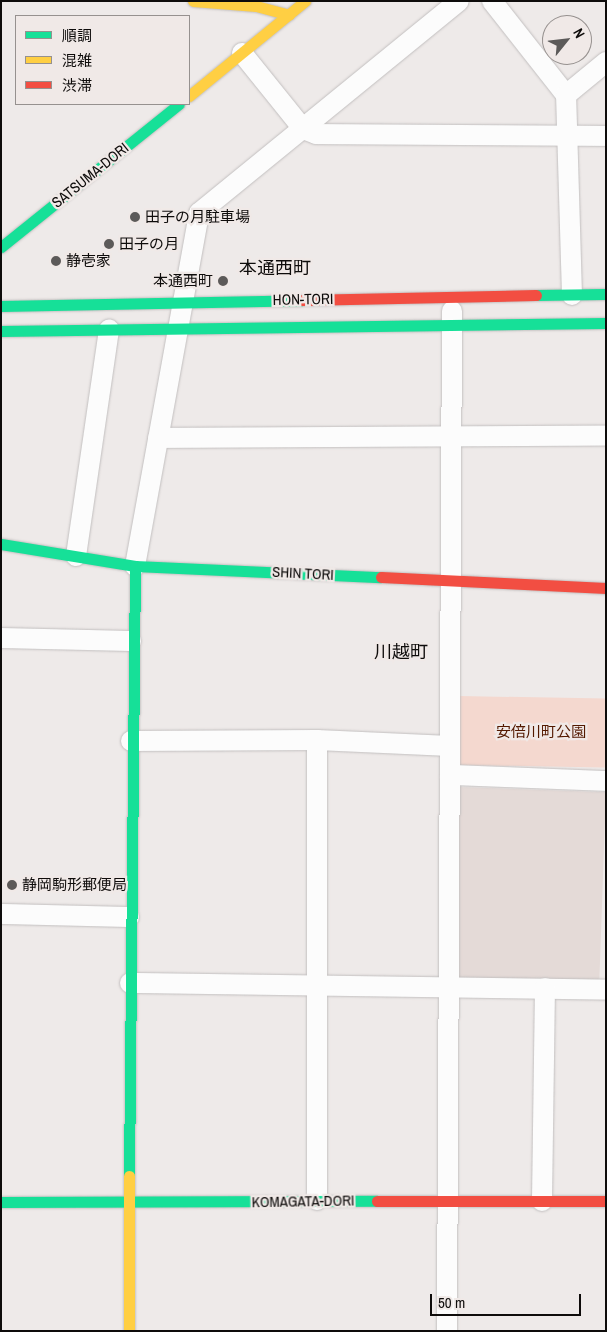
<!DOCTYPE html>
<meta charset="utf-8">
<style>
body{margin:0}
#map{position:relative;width:607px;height:1332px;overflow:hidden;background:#eeeae9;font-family:"Archivo Narrow","Noto Sans JP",sans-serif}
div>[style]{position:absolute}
.built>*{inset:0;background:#e4dad7;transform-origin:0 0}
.green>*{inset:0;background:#f4d8cf;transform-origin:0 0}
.roads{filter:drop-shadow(0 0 1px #c2bfbf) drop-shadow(0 0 1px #c2bfbf)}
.street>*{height:20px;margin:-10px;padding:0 10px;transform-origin:10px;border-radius:10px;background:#fcfcfc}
.fast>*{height:11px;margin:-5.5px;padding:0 5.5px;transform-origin:5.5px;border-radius:5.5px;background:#16e098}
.slow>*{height:11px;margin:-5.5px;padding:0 5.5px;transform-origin:5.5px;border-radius:5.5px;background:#ffcf43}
.jam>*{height:11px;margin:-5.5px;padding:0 5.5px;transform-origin:5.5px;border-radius:5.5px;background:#f24e42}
.dots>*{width:14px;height:14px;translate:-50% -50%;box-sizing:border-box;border:2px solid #f0e9e7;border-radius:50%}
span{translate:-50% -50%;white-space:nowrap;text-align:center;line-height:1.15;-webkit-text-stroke:4.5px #f0e9e7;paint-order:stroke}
.street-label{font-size:15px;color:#0e0c0b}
.poi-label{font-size:15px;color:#0e0c0b}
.left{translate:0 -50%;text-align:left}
.right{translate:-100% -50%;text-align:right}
.park-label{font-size:15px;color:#531900}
.quarter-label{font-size:18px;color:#0e0c0b}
.frame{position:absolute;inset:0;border:2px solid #0e0c0b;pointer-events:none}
.legend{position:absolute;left:15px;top:15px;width:175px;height:90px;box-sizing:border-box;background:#f0e9e7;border:1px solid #96918f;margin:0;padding:6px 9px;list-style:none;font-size:15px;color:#0e0c0b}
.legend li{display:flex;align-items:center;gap:10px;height:25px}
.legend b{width:25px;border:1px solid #96918f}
.north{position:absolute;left:542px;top:15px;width:50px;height:50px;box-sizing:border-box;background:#f0e9e7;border:1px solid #96918f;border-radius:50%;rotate:61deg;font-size:14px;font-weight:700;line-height:20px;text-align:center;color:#0e0c0b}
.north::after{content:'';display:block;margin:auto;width:18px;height:22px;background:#5c5a59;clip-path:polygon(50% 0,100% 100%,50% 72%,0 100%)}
.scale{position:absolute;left:430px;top:1294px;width:151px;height:22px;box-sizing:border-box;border:2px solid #0e0c0b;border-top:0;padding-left:6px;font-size:15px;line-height:18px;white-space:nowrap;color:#0e0c0b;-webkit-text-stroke:4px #f0e9e7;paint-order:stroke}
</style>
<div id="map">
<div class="built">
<div style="left:457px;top:787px;width:149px;height:193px;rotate:2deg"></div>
</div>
<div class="green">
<div style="left:459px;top:696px;width:147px;height:69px;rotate:1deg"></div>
</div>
<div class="roads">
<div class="street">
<div style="left:492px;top:1px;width:120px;rotate:51.8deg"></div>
<div style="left:242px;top:53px;width:97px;rotate:51.2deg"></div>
<div style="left:303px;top:129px;width:14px;rotate:21deg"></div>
<div style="left:316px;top:134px;width:290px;rotate:0.4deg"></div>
<div style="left:572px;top:295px;width:200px;rotate:-91.7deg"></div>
<div style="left:566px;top:95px;width:52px;rotate:-39.5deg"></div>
<div style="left:158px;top:438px;width:448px;rotate:-0.3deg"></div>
<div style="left:76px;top:556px;width:229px;rotate:-81.7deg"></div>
<div style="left:135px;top:566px;width:359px;rotate:-79.7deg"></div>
<div style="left:199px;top:213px;width:335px;rotate:-39.2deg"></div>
<div style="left:1px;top:638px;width:130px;rotate:1.3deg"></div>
<div style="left:131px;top:741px;width:186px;rotate:-0.3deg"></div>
<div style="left:317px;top:740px;width:133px;rotate:2.6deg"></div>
<div style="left:450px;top:775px;width:156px;rotate:2.2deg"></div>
<div style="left:1px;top:914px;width:128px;rotate:1.3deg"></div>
<div style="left:130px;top:983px;width:476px;rotate:0.8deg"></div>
<div style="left:317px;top:1200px;width:460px;rotate:-90deg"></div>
<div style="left:542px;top:1201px;width:213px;rotate:-89.2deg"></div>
<div style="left:447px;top:1331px;width:1020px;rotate:-89.72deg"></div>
</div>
<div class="fast">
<div style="left:1px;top:247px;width:228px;rotate:-38.8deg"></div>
<div style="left:536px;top:295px;width:70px;rotate:-0.8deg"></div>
<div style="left:1px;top:306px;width:301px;rotate:-1.1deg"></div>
<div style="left:1px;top:331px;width:605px;rotate:-0.76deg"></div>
<div style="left:1px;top:544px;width:136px;rotate:9.3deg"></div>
<div style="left:135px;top:566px;width:246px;rotate:2.6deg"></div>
<div style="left:129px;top:1176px;width:610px;rotate:-89.44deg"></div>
<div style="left:1px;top:1202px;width:376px;rotate:-0.2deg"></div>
</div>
<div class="slow">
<div style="left:193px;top:1px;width:63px;rotate:4.5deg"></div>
<div style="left:256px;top:6px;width:34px;rotate:15deg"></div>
<div style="left:189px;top:96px;width:150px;rotate:-39.3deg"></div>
<div style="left:129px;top:1331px;width:155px;rotate:-90deg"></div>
</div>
<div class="jam">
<div style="left:302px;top:300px;width:234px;rotate:-1.2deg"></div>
<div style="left:381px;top:577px;width:225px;rotate:2.8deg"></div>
<div style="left:377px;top:1201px;width:229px"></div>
</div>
</div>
<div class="dots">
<div style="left:135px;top:217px;background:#5c5a59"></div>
<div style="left:109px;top:244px;background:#5c5a59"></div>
<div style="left:56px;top:261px;background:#5c5a59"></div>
<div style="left:223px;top:281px;background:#5c5a59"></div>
<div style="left:12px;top:885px;background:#5c5a59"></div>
</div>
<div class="street-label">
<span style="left:90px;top:175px;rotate:-39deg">SATSUMA-DORI</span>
<span style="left:303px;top:299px;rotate:-1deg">HON-TORI</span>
<span style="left:303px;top:573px;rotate:3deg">SHIN TORI</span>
<span style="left:303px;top:1201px;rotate:-1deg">KOMAGATA-DORI</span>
</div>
<div class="poi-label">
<span class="left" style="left:145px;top:217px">田子の月駐車場</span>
<span class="left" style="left:119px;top:244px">田子の月</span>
<span class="left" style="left:66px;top:261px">静壱家</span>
<span class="right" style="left:213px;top:281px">本通西町</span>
<span class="left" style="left:22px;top:885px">静岡駒形郵便局</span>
</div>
<div class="park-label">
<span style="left:541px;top:732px">安倍川町公園</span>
</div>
<div class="quarter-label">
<span style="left:275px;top:268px">本通西町</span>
<span style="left:401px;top:652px">川越町</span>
</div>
<div class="frame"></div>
<ul class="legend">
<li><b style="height:6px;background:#16e098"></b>順調</li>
<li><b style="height:6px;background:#ffcf43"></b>混雑</li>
<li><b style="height:6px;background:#f24e42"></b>渋滞</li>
</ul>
<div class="north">N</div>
<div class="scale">50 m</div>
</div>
